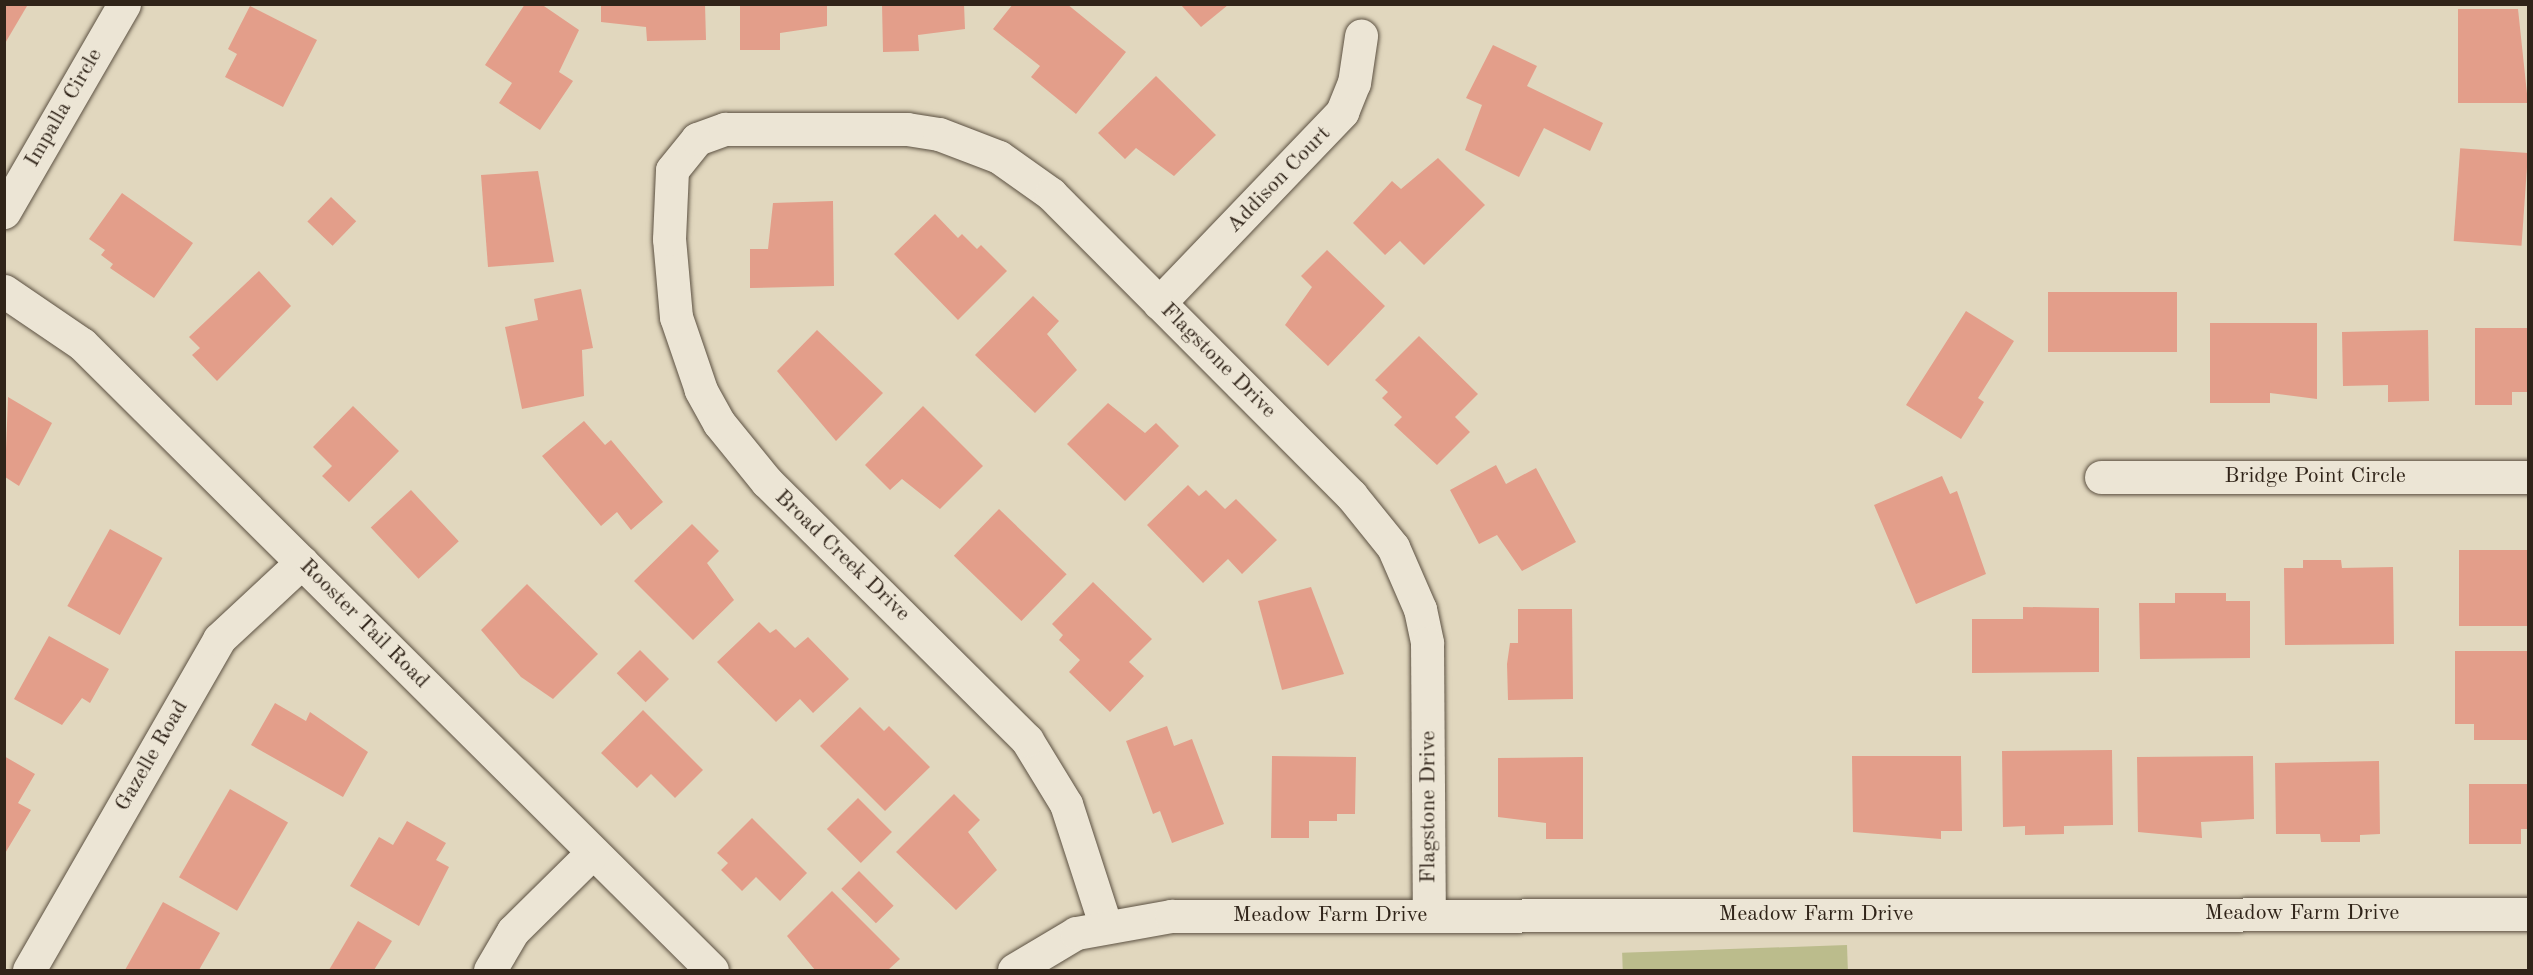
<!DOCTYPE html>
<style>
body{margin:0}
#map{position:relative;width:2533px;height:975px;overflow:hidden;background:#e1d7be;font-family:"Old Standard TT",serif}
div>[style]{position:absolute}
.green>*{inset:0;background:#bbbc8c;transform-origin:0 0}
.building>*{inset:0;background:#e39e8a;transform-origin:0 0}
.roads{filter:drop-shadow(0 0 2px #5c5142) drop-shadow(0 0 2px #5c5142)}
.street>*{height:33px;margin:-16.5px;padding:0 16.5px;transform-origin:16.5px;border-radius:16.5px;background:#ece5d5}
span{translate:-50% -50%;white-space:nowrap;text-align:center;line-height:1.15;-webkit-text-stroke:5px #ece5d5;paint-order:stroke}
.street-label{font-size:22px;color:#302419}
.frame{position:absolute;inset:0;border:6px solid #302419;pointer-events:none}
</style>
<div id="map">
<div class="green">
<div style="left:1847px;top:945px;width:25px;height:225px;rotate:88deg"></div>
</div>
<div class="building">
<div style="clip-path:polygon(4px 4px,27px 6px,4px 45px)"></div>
<div style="clip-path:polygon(525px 4px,541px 4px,579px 30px,559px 72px,573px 81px,540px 130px,499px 103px,512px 83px,485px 65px)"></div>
<div style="clip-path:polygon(601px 4px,705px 4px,706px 40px,647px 41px,646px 27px,601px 22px)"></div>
<div style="clip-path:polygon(740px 4px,827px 4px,827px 26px,780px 33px,780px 50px,740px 50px)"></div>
<div style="clip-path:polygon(882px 4px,964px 4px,965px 29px,918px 35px,919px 51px,883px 52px)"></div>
<div style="clip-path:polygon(1013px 4px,1067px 4px,1126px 52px,1076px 114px,1031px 77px,1040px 66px,993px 29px)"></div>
<div style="clip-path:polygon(1181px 5px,1228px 5px,1201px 27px)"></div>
<div style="clip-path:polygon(250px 6px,317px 40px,283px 107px,225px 77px,237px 54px,228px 49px)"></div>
<div style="clip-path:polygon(2458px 9px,2518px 9px,2528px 103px,2458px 103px)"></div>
<div style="clip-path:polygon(1493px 45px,1537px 66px,1527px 86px,1603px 123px,1590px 151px,1544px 128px,1519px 177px,1465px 150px,1482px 105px,1466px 98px)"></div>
<div style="clip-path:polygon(1156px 76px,1216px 135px,1174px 176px,1136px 148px,1125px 159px,1098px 133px)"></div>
<div style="left:2528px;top:153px;width:93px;height:68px;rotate:94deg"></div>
<div style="clip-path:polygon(1438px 158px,1485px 205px,1424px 265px,1400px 241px,1385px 255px,1353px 223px,1392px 181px,1401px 189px)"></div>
<div style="clip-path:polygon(538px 171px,554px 262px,488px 267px,481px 175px)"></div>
<div style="clip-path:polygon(122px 193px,193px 243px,154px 298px,110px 268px,113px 264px,101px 255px,105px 250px,89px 239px)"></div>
<div style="left:331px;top:197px;width:35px;height:34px;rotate:44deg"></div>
<div style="clip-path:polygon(833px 201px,834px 286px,750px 288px,750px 249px,768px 249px,773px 203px)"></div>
<div style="clip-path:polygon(935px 214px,958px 238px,962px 234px,977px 249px,981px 245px,1007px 271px,958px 320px,894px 254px)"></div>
<div style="clip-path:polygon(1327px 250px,1385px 306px,1328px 366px,1285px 325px,1312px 287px,1301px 276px)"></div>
<div style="clip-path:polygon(259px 271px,291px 306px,217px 381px,192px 355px,200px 348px,189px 337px)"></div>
<div style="clip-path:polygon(581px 289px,593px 348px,582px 350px,584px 396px,522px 409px,505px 327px,538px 320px,534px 299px)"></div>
<div style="left:2048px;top:292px;width:129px;height:60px"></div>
<div style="clip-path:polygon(1033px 296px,1059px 321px,1047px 334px,1077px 370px,1035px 413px,975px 355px)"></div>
<div style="clip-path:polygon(1966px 311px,2014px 341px,1978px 398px,1984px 402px,1961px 439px,1906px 405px)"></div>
<div style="clip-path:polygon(2210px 323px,2317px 323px,2317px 399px,2270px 393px,2270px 403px,2210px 403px)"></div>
<div style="clip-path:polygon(2475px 328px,2528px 328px,2528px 392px,2512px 392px,2512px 405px,2475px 405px)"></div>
<div style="clip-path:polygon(817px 330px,883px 393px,836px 441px,777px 371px)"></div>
<div style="clip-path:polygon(2428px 330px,2429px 401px,2388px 402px,2388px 385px,2343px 386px,2342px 332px)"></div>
<div style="clip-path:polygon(1419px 336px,1478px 394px,1455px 417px,1470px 432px,1437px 465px,1394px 425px,1402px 417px,1382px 398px,1388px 392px,1375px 380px)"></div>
<div style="clip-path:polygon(8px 397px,52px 423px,19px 486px,5px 477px)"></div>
<div style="clip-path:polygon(1108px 403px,1145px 433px,1156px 423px,1179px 446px,1125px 501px,1067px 444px)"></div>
<div style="clip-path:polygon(353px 406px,399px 451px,349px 502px,322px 476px,332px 466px,313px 447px)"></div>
<div style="clip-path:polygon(923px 406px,983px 466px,940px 509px,902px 479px,890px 490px,865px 465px)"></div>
<div style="clip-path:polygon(584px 421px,605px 445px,611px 440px,663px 502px,631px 530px,617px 512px,601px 526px,542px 456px)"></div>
<div style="clip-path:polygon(1496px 465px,1506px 484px,1536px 468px,1576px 542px,1522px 571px,1497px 535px,1479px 544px,1450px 490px)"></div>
<div style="clip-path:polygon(1942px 476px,1950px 494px,1957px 491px,1986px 574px,1916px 604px,1874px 505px)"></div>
<div style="clip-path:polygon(1188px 485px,1199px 496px,1206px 490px,1225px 509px,1236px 499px,1277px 540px,1242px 574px,1228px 559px,1203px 583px,1147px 525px)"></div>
<div style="left:411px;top:490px;width:70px;height:55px;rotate:47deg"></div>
<div style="left:999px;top:509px;width:94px;height:65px;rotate:44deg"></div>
<div style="clip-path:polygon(692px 524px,719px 551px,707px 563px,734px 600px,693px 640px,634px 581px)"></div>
<div style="left:110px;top:529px;width:60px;height:88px;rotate:29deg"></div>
<div style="left:2459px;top:550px;width:69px;height:76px"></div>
<div style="clip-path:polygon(2303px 560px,2341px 560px,2342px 568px,2393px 567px,2394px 644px,2285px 645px,2284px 568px,2303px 568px)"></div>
<div style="clip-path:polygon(1093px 582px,1152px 639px,1129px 662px,1144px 676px,1110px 712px,1069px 672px,1080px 660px,1059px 640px,1063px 635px,1052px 624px)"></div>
<div style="clip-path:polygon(527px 584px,598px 654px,553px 699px,521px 677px,481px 630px)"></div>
<div style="clip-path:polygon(1311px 587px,1344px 674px,1282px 690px,1258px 601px)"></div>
<div style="clip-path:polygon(2175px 593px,2226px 593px,2226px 601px,2250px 601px,2250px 658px,2140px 659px,2139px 603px,2175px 603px)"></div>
<div style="clip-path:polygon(2023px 607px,2099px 608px,2099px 672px,1972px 673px,1972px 619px,2023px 619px)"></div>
<div style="clip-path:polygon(1518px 609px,1572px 609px,1573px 699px,1508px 700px,1507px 664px,1510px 643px,1518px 643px)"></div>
<div style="clip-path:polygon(759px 622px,770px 633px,776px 629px,795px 648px,808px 637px,849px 679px,813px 713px,800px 699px,776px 722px,717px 662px)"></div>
<div style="clip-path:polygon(49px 636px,109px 669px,90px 703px,82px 698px,62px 725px,14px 699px)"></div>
<div style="left:640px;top:650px;width:41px;height:33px;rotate:45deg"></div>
<div style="clip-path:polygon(2455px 651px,2528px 651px,2528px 740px,2474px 740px,2474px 724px,2455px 724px)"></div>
<div style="clip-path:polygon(275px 703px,306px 721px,310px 712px,368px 752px,343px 797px,251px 745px)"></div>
<div style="clip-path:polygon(860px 707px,884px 731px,889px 726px,930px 767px,885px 811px,820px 746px)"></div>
<div style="clip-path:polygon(643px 710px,703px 770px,675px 798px,651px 774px,637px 788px,601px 753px)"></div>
<div style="clip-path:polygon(1167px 726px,1174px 746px,1192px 739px,1224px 824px,1172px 843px,1160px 811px,1153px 814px,1126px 741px)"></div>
<div style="clip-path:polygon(2112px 750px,2113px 825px,2064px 826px,2064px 834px,2025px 835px,2025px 826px,2003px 827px,2002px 751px)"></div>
<div style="clip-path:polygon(4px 756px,35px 774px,18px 803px,31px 810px,4px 855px)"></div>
<div style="clip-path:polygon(1272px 756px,1356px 757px,1355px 814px,1337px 814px,1337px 821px,1309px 821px,1309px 838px,1271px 838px)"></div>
<div style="clip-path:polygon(1852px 756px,1961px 756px,1962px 831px,1941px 831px,1941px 839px,1853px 832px)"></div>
<div style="clip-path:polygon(2253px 756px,2254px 819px,2201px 822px,2202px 838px,2138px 832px,2137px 757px)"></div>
<div style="clip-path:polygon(1583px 757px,1583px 839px,1546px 839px,1546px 823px,1498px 817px,1498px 758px)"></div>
<div style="clip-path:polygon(2379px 761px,2380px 834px,2360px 835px,2360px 842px,2321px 842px,2320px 834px,2276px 834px,2275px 763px)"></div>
<div style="clip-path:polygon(2469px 784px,2528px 784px,2528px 829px,2521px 829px,2521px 844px,2469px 844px)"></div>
<div style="left:230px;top:789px;width:67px;height:102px;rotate:30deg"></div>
<div style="clip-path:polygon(954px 794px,980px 820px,968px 832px,997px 870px,956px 910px,896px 852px)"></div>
<div style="left:858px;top:798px;width:48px;height:44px;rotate:45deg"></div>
<div style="clip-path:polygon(752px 818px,807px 873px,780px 901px,756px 877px,742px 891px,721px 870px,728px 863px,717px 853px)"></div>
<div style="clip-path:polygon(407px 821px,446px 843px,436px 860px,449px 867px,419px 926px,350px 886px,379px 837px,393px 845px)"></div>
<div style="left:859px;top:871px;width:49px;height:25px;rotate:45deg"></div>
<div style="clip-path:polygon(832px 891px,900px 959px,888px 970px,815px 970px,787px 936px)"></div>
<div style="clip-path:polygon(163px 902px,220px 933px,199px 970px,125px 970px)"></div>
<div style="clip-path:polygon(358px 921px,392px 941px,374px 970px,329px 970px)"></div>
</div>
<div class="roads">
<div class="street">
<div style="left:4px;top:212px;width:240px;rotate:-60deg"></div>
<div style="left:4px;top:291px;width:94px;rotate:34.2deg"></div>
<div style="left:82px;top:344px;width:888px;rotate:44.82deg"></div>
<div style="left:1159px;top:303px;width:265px;rotate:-46.2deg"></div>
<div style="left:1342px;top:112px;width:31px;rotate:-68deg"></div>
<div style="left:1354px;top:83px;width:48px;rotate:-81.5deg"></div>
<div style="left:2101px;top:477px;width:427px"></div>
<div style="left:1105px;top:924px;width:126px;rotate:-108deg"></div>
<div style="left:1066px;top:804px;width:75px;rotate:-121.4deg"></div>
<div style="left:1027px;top:740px;width:366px;rotate:-135.2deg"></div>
<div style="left:767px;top:482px;width:76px;rotate:-129.1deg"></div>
<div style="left:719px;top:423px;width:38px;rotate:-119deg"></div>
<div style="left:701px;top:390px;width:77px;rotate:-108.9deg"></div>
<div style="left:676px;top:317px;width:78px;rotate:-95.1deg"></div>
<div style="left:669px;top:239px;width:69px;rotate:-87.5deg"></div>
<div style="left:672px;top:170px;width:40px;rotate:-51deg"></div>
<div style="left:697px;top:139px;width:30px;rotate:-20deg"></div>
<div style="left:725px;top:129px;width:182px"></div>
<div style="left:907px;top:129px;width:32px;rotate:9deg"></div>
<div style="left:939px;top:134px;width:64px;rotate:21deg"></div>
<div style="left:999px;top:157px;width:64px;rotate:35.4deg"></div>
<div style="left:1051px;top:194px;width:425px;rotate:45.1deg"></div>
<div style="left:1351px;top:495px;width:67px;rotate:51.1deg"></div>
<div style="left:1393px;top:547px;width:68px;rotate:66.5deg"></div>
<div style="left:1420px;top:609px;width:35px;rotate:78deg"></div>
<div style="left:1427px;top:643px;width:273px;rotate:89.6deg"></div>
<div style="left:29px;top:970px;width:382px;rotate:-60.1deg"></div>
<div style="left:219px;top:639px;width:113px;rotate:-42.9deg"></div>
<div style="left:490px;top:970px;width:45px;rotate:-59.5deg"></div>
<div style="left:513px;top:931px;width:112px;rotate:-44.6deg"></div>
<div style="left:1014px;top:970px;width:72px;rotate:-30.8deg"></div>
<div style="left:1076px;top:933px;width:97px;rotate:-10.1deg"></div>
<div style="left:1171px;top:916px;width:1357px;rotate:-0.08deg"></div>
</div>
</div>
<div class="street-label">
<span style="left:64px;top:108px;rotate:-60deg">Impalla Circle</span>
<span style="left:1279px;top:180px;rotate:-46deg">Addison Court</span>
<span style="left:1218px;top:361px;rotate:45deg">Flagstone Drive</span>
<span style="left:2315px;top:477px">Bridge Point Circle</span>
<span style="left:842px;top:556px;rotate:44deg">Broad Creek Drive</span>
<span style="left:364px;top:624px;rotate:45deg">Rooster Tail Road</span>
<span style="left:152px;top:756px;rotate:-60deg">Gazelle Road</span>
<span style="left:1429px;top:807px;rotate:-90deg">Flagstone Drive</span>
<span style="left:2302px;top:914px">Meadow Farm Drive</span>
<span style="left:1816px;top:915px">Meadow Farm Drive</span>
<span style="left:1330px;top:916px">Meadow Farm Drive</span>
</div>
<div class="frame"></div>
</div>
